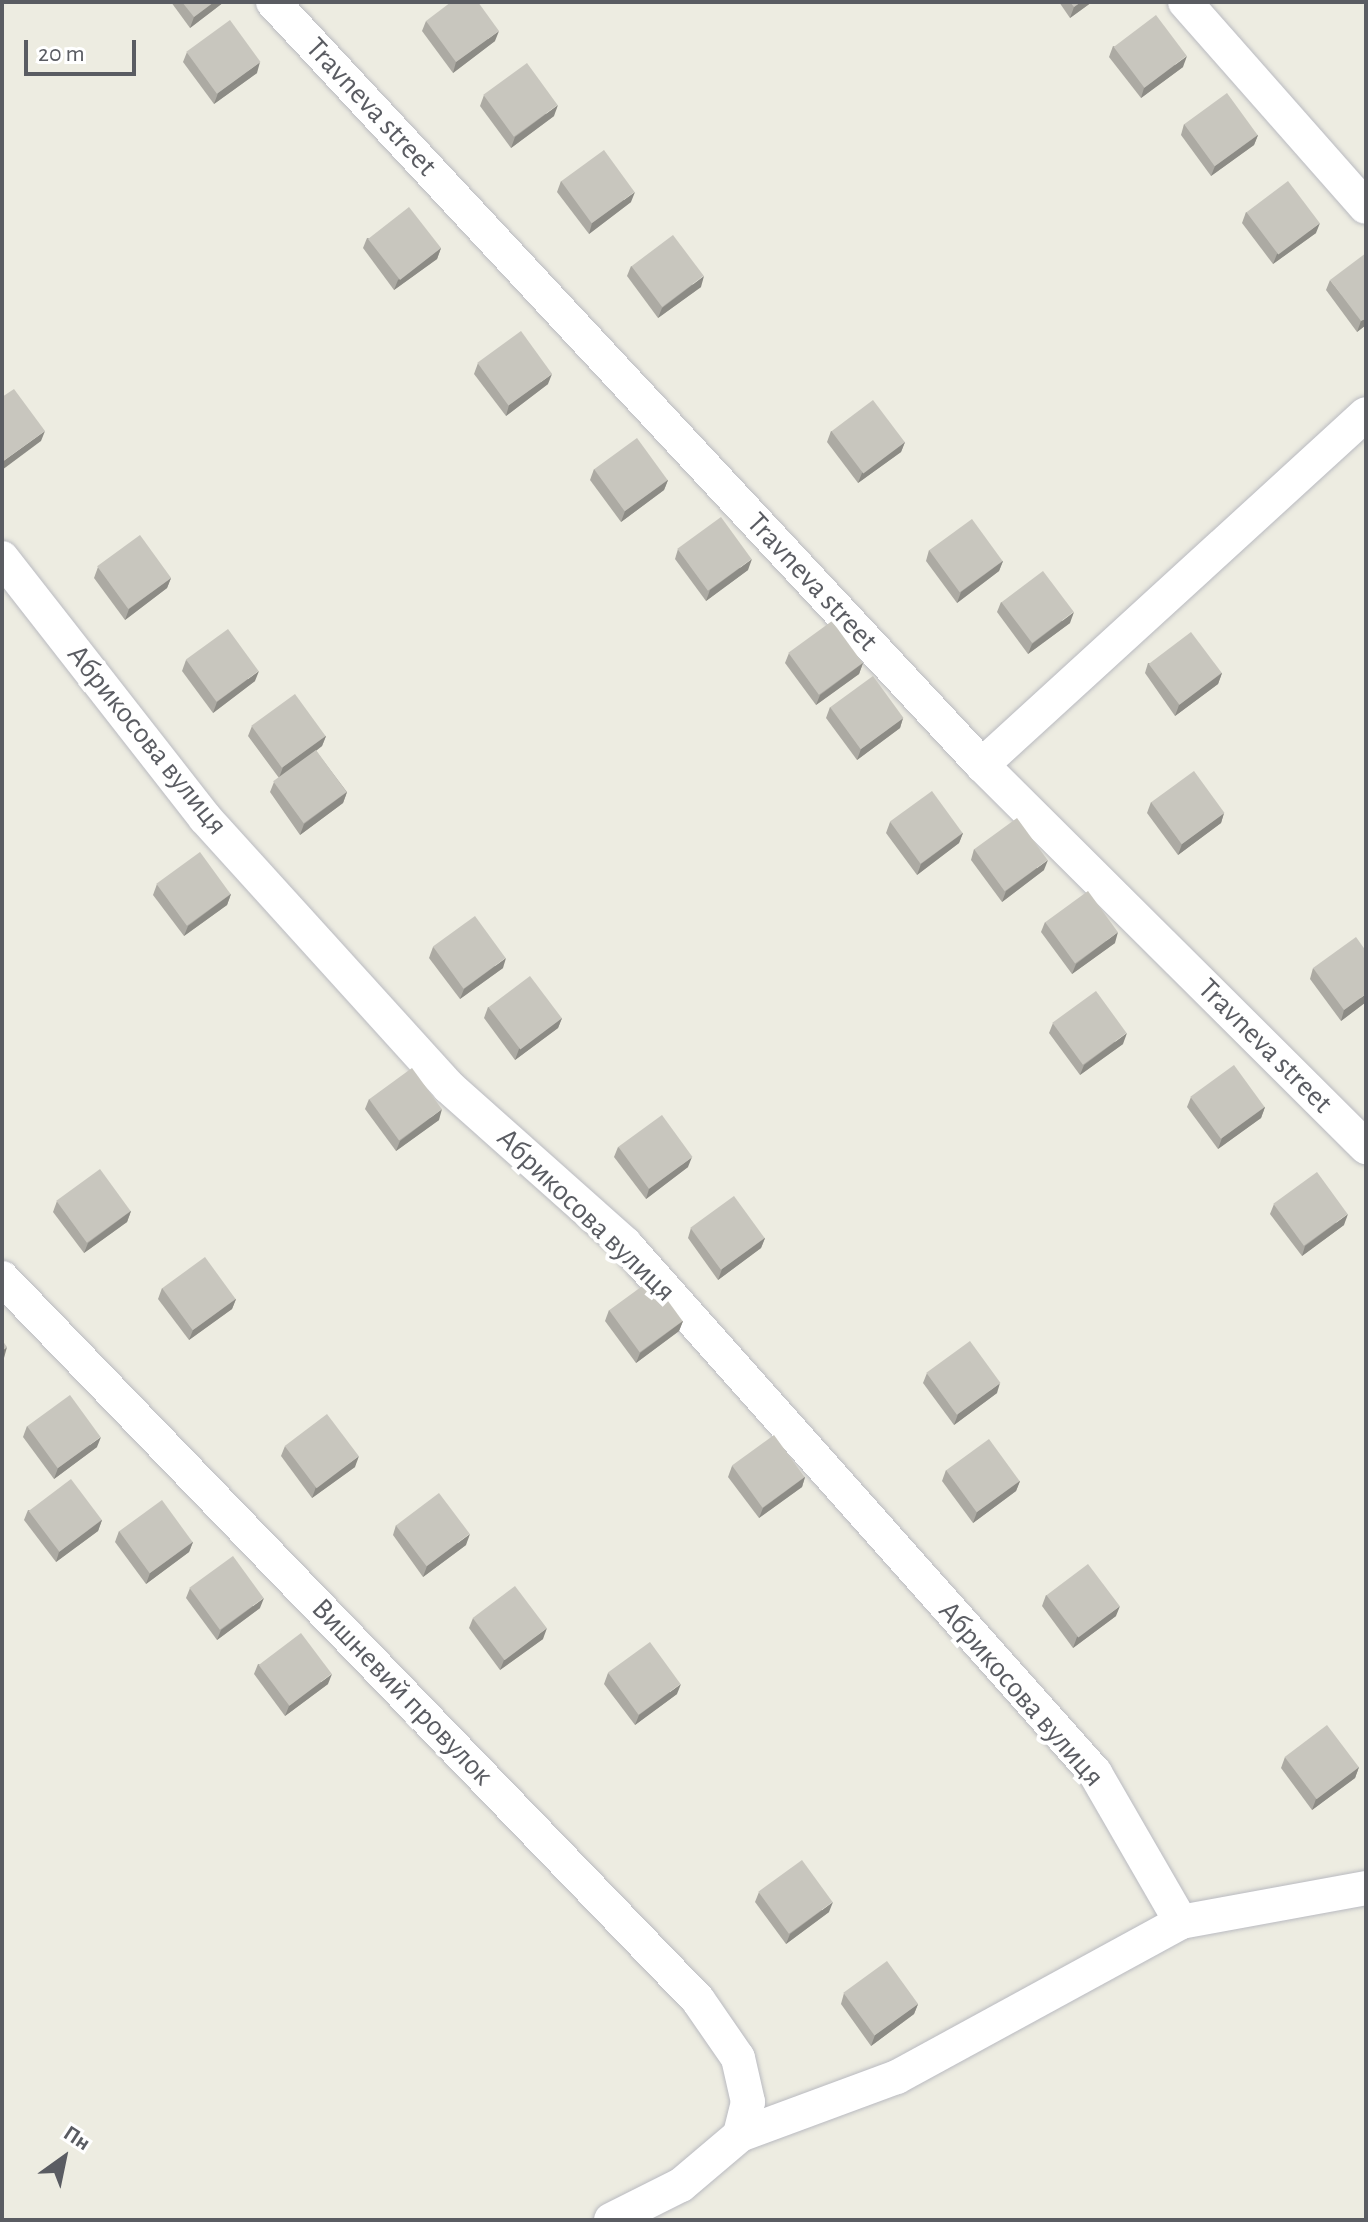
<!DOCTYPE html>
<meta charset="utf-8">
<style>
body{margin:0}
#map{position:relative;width:1368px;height:2222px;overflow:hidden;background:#edece1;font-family:"Alegreya Sans",sans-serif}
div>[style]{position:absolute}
.roads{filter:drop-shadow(0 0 2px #b9bac0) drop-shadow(0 0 2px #b9bac0)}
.minor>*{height:34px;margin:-17px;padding:0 17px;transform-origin:17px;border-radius:17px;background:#fff}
.wall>*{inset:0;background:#acaaa3}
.shaded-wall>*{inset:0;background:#8c8b85}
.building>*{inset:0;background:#c8c6be;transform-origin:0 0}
span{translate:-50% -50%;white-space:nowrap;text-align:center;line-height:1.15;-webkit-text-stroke:8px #fff;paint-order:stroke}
.street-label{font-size:30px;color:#5a5c62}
.frame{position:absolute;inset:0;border:4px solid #5a5c62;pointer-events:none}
.north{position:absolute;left:24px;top:2118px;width:80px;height:80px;-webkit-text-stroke:6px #fff;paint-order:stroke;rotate:33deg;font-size:22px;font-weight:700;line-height:32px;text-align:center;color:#5a5c62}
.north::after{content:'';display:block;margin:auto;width:28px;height:36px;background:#5a5c62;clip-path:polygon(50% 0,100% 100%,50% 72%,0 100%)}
.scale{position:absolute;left:24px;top:40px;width:112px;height:36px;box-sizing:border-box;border:4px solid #5a5c62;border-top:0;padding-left:10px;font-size:24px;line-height:28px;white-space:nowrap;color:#5a5c62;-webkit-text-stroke:6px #fff;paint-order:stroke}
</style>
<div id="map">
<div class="roads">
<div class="minor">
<div style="left:273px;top:2px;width:1042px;rotate:47.1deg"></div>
<div style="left:982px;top:765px;width:542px;rotate:44.85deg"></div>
<div style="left:1185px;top:2px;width:273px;rotate:48.6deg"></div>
<div style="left:2px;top:558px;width:330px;rotate:52deg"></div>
<div style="left:205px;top:818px;width:363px;rotate:47.8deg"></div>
<div style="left:449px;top:1087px;width:236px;rotate:41.7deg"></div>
<div style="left:625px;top:1244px;width:708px;rotate:48.38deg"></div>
<div style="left:1095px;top:1773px;width:172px;rotate:60deg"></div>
<div style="left:982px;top:765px;width:520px;rotate:-42.43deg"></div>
<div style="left:2px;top:1278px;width:1003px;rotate:46.05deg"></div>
<div style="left:698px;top:2000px;width:70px;rotate:55.4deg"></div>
<div style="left:738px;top:2058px;width:45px;rotate:77.2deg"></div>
<div style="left:748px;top:2102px;width:34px;rotate:104deg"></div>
<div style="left:611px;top:2220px;width:78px;rotate:-26.6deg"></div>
<div style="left:681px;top:2185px;width:77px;rotate:-40.3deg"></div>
<div style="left:740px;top:2135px;width:167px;rotate:-20.3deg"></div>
<div style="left:897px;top:2077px;width:324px;rotate:-28.6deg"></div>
<div style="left:1181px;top:1922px;width:188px;rotate:-10.4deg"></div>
</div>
</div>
<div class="wall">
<div style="clip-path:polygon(171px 2px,224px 2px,190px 28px)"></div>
<div style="clip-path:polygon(1059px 2px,1092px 2px,1070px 18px)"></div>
<div style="clip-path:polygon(426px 21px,495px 41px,453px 73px,422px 31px)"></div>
<div style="clip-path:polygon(1113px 46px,1183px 67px,1141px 98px,1109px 57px)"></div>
<div style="clip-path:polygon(187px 52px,257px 73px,214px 104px,183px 62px)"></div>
<div style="clip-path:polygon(484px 95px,554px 116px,511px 148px,480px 106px)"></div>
<div style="clip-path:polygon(1184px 124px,1258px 135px,1254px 145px,1211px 176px,1181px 135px)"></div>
<div style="clip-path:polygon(561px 181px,631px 202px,589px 234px,557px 192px)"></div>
<div style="clip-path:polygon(1246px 212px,1316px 233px,1273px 264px,1242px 223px)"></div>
<div style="clip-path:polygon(367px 238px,441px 248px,437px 259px,394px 290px,363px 248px)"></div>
<div style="clip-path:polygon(631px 266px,701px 287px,658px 318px,627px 276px)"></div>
<div style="clip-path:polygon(1330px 280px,1366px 325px,1357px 332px,1326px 290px)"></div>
<div style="clip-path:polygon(478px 363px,548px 384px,506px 416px,474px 374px)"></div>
<div style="clip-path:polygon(831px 431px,905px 442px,901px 452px,858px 483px,827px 442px)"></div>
<div style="clip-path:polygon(594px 469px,668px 480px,664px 490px,621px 522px,590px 480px)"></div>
<div style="clip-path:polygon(678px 549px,748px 570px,706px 601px,675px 559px)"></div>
<div style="clip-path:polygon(929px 550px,1003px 561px,999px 571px,957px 603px,926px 561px)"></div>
<div style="clip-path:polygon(98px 567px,171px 578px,167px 588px,125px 620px,94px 578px)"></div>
<div style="clip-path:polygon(1001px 602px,1070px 623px,1028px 654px,997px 612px)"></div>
<div style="clip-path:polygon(789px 653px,863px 663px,859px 674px,816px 705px,785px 663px)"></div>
<div style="clip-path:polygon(186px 660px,255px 681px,213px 713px,182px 671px)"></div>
<div style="clip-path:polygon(1148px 663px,1222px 673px,1218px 684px,1175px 716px,1145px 673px)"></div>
<div style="clip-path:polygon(830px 707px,903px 718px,900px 728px,857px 760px,826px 718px)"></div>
<div style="clip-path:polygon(252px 726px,326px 736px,322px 746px,316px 751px,347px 792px,343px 803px,300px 835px,270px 792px,274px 782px,279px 778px,248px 736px)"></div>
<div style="clip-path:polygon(1151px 802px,1224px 813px,1221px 823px,1178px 855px,1147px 813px)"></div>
<div style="clip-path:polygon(890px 822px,963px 833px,959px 843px,917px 875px,886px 833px)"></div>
<div style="clip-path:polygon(974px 849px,1044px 870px,1002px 902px,971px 860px)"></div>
<div style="clip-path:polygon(157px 884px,231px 894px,227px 905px,184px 936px,153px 895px)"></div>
<div style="clip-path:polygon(1045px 922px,1115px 943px,1072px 974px,1041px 932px)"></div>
<div style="clip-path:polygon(433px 947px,503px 968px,460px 999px,429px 958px)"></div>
<div style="clip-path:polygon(1313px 968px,1366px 1002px,1341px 1021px,1310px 979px)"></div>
<div style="clip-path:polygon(488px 1007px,562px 1018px,558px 1028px,515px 1060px,484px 1018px)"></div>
<div style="clip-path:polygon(1053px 1023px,1123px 1044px,1080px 1075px,1049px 1033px)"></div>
<div style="clip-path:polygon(1191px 1097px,1265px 1107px,1261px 1118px,1218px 1149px,1187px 1107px)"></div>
<div style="clip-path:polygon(369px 1099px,439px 1120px,396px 1151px,365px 1109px)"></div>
<div style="clip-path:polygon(618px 1147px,688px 1167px,646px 1199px,614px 1157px)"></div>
<div style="clip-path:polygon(57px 1201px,131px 1211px,127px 1222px,84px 1253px,53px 1212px)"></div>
<div style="clip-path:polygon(1274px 1204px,1344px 1225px,1302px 1256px,1270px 1214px)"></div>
<div style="clip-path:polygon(691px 1228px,765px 1238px,761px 1248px,718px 1280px,688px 1238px)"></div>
<div style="clip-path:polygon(162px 1288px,236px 1299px,232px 1309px,189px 1340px,158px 1299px)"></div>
<div style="clip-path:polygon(609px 1310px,683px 1321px,679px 1331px,636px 1363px,605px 1321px)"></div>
<div style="clip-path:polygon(927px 1373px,997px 1393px,954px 1425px,923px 1383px)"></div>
<div style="clip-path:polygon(27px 1426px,97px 1447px,54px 1479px,23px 1437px)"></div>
<div style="clip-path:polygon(285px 1446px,355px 1467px,312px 1498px,281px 1456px)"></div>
<div style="clip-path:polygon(732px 1466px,805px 1477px,802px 1487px,759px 1518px,728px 1477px)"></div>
<div style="clip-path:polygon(946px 1470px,1020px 1481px,1016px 1491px,973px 1523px,942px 1481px)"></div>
<div style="clip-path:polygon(28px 1510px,102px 1520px,98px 1531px,56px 1562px,24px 1520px)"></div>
<div style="clip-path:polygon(396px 1525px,466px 1545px,423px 1577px,393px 1535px)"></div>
<div style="clip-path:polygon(119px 1531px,193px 1542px,189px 1552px,146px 1584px,115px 1542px)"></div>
<div style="clip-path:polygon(190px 1588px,260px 1608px,217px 1640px,186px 1598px)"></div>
<div style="clip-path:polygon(1046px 1595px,1116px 1616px,1073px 1648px,1042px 1606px)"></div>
<div style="clip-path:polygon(473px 1618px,543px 1639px,500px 1670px,469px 1628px)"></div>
<div style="clip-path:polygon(258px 1664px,328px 1684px,285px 1716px,254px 1674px)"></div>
<div style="clip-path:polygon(608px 1673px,677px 1694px,635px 1725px,604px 1684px)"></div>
<div style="clip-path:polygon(1285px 1757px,1359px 1767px,1355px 1778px,1312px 1810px,1281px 1768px)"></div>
<div style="clip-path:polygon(759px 1892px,829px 1912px,786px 1944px,755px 1902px)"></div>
<div style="clip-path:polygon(844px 1993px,918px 2004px,914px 2014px,871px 2046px,841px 2004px)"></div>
</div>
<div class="shaded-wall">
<div style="clip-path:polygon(214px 2px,224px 2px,190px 28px,194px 17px)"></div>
<div style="clip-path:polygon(1081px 2px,1092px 2px,1070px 18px,1074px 7px)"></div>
<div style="clip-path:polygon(499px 31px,495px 41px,453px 73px,456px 62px)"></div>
<div style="clip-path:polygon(1187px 56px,1183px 67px,1141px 98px,1144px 88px)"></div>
<div style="clip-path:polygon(260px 62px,257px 73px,214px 104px,218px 93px)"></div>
<div style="clip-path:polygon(558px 105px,554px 116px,511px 148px,515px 137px)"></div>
<div style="clip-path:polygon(1258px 135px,1254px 145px,1211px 176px,1215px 166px)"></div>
<div style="clip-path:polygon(635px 192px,631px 202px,589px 234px,592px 223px)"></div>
<div style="clip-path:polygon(1320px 223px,1316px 233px,1273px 264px,1277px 254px)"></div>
<div style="clip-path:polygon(441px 248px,437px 259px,394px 290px,398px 280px)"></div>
<div style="clip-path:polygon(704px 276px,701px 287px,658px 318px,662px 308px)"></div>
<div style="clip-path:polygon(1366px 318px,1366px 325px,1357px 332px,1361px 321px)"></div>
<div style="clip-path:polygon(552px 374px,548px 384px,506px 416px,509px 405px)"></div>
<div style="clip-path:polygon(45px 431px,41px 441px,2px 470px,2px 462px)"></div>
<div style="clip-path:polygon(905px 442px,901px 452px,858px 483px,862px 473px)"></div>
<div style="clip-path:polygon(668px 480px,664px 490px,621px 522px,625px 511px)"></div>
<div style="clip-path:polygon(752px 559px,748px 570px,706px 601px,710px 590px)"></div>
<div style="clip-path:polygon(1003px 561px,999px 571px,957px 603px,961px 592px)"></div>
<div style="clip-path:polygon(171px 578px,167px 588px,125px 620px,129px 609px)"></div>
<div style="clip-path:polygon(1074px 612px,1070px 623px,1028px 654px,1032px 644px)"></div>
<div style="clip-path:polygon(863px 663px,859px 674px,816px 705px,820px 695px)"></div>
<div style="clip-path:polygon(259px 671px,255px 681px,213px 713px,217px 702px)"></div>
<div style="clip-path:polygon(1222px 673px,1218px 684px,1175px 716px,1179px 705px)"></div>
<div style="clip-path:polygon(903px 718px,900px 728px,857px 760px,861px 749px)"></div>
<div style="clip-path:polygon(326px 736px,322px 746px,279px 778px,283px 767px)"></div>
<div style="clip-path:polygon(347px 792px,343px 803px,300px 835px,304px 824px)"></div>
<div style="clip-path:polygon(1224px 813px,1221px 823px,1178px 855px,1182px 844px)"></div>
<div style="clip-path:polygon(963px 833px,959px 843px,917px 875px,921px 864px)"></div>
<div style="clip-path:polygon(1048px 860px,1044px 870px,1002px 902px,1006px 891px)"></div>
<div style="clip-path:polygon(231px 894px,227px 905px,184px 936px,188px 926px)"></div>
<div style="clip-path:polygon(1118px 932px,1115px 943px,1072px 974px,1076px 964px)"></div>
<div style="clip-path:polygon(506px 958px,503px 968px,460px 999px,464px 989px)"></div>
<div style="clip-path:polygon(1366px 994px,1366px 1002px,1341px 1021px,1344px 1010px)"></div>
<div style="clip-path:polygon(562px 1018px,558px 1028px,515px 1060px,519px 1049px)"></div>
<div style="clip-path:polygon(1127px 1033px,1123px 1044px,1080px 1075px,1084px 1065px)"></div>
<div style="clip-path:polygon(1265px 1107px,1261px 1118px,1218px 1149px,1222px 1138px)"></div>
<div style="clip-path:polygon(442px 1109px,439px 1120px,396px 1151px,400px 1141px)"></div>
<div style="clip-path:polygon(692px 1157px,688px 1167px,646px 1199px,649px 1189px)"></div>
<div style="clip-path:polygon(131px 1211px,127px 1222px,84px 1253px,88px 1243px)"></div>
<div style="clip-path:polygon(1348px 1214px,1344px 1225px,1302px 1256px,1305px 1246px)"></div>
<div style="clip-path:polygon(765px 1238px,761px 1248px,718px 1280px,722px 1269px)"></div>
<div style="clip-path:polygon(236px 1299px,232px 1309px,189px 1340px,193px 1330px)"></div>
<div style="clip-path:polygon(683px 1321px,679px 1331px,636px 1363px,640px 1353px)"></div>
<div style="clip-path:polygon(7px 1347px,4px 1358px,2px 1359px,2px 1351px)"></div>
<div style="clip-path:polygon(1000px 1383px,997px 1393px,954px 1425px,958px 1414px)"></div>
<div style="clip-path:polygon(101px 1437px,97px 1447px,54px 1479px,58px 1468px)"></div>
<div style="clip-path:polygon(359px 1456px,355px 1467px,312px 1498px,316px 1487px)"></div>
<div style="clip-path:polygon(805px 1477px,802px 1487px,759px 1518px,763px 1508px)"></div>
<div style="clip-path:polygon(1020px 1481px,1016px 1491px,973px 1523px,977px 1512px)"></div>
<div style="clip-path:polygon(102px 1520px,98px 1531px,56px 1562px,59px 1552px)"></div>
<div style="clip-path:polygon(470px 1534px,466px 1545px,423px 1577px,427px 1566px)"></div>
<div style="clip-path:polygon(193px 1542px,189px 1552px,146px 1584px,150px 1573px)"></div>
<div style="clip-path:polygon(264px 1598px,260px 1608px,217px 1640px,221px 1630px)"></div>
<div style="clip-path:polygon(1120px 1606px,1116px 1616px,1073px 1648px,1077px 1637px)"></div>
<div style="clip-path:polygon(547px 1628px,543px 1639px,500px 1670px,504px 1660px)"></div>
<div style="clip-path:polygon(332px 1674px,328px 1684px,285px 1716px,289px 1706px)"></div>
<div style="clip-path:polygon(681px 1684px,677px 1694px,635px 1725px,639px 1715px)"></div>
<div style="clip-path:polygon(1359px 1767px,1355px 1778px,1312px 1810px,1316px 1799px)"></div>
<div style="clip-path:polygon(833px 1902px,829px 1912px,786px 1944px,790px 1934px)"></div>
<div style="clip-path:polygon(918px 2004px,914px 2014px,871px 2046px,875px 2035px)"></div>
</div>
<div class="building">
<div style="clip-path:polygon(182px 2px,214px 2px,194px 17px)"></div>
<div style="clip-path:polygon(451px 2px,478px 2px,499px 31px,456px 62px,426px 21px)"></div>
<div style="clip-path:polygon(1070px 2px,1081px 2px,1074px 7px)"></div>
<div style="left:1156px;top:15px;width:51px;height:53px;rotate:53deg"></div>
<div style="left:230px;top:20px;width:52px;height:54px;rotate:54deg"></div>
<div style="left:527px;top:63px;width:52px;height:54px;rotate:54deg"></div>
<div style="left:1227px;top:93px;width:52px;height:53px;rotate:54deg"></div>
<div style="left:604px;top:150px;width:52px;height:53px;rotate:54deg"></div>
<div style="left:1288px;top:181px;width:53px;height:52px;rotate:53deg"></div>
<div style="left:409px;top:207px;width:52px;height:52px;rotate:52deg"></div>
<div style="left:673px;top:235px;width:51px;height:52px;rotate:53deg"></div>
<div style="clip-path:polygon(1366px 253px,1366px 318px,1361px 321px,1330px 280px)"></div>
<div style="left:521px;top:331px;width:53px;height:54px;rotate:54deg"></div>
<div style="clip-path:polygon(14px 389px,45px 431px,2px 462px,2px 397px)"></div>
<div style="left:873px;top:400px;width:53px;height:52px;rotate:53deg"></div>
<div style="left:637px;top:438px;width:52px;height:53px;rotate:54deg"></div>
<div style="left:721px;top:517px;width:52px;height:54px;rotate:54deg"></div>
<div style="left:972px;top:519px;width:52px;height:53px;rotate:54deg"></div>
<div style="left:140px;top:535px;width:53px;height:53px;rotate:54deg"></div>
<div style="left:1043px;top:571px;width:51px;height:52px;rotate:53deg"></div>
<div style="left:832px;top:621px;width:52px;height:54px;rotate:54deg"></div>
<div style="left:228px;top:629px;width:52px;height:52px;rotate:54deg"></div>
<div style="left:1191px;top:632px;width:51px;height:53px;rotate:53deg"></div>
<div style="left:873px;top:676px;width:52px;height:53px;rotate:54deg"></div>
<div style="left:295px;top:694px;width:52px;height:54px;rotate:54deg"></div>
<div style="left:316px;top:750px;width:52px;height:53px;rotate:54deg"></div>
<div style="left:1194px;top:771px;width:52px;height:53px;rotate:54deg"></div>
<div style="left:932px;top:791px;width:52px;height:52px;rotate:54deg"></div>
<div style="left:1017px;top:818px;width:52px;height:53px;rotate:54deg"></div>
<div style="left:200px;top:852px;width:52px;height:54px;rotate:54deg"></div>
<div style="left:1088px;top:891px;width:51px;height:53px;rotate:54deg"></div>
<div style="left:475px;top:916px;width:52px;height:52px;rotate:54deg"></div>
<div style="clip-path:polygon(1356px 937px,1366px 951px,1366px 994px,1344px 1010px,1313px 968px)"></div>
<div style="left:530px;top:976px;width:53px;height:52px;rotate:53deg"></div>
<div style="left:1096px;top:991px;width:52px;height:54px;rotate:54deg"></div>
<div style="left:1234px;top:1065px;width:52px;height:54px;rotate:54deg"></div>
<div style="left:412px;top:1068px;width:51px;height:53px;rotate:54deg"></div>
<div style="left:662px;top:1115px;width:52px;height:54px;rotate:54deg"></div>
<div style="left:100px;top:1169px;width:52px;height:54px;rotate:54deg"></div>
<div style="left:1317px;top:1172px;width:52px;height:54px;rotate:54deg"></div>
<div style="left:734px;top:1196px;width:52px;height:54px;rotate:54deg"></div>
<div style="left:205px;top:1257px;width:52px;height:53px;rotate:54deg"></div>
<div style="left:652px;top:1279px;width:52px;height:53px;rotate:54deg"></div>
<div style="clip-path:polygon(2px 1340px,7px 1347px,2px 1351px)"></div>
<div style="left:970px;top:1341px;width:52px;height:54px;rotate:54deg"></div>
<div style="left:70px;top:1395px;width:52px;height:53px;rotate:54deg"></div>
<div style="left:327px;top:1414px;width:53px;height:53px;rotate:53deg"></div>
<div style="left:774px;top:1435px;width:52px;height:52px;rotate:54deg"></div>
<div style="left:989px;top:1439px;width:52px;height:53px;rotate:54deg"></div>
<div style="left:71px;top:1479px;width:51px;height:53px;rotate:53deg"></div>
<div style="left:439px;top:1493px;width:51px;height:54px;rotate:53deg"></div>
<div style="left:162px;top:1500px;width:52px;height:53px;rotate:54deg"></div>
<div style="left:233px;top:1556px;width:52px;height:54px;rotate:54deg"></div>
<div style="left:1088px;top:1564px;width:53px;height:52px;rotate:53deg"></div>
<div style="left:515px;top:1586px;width:53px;height:53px;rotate:53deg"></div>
<div style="left:301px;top:1633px;width:51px;height:53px;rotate:53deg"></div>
<div style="left:650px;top:1642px;width:52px;height:52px;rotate:54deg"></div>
<div style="left:1327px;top:1725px;width:53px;height:53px;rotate:53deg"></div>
<div style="left:802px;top:1860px;width:52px;height:54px;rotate:54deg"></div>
<div style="left:887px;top:1961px;width:53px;height:54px;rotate:54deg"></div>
</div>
<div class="street-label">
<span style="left:371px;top:107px;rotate:47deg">Travneva street</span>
<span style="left:812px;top:582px;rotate:47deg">Travneva street</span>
<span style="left:147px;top:740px;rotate:51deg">Абрикосова вулиця</span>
<span style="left:1265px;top:1046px;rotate:45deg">Travneva street</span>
<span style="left:586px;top:1215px;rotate:44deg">Абрикосова вулиця</span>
<span style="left:402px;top:1692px;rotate:46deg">Вишневий провулок</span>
<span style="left:1021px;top:1694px;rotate:49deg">Абрикосова вулиця</span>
</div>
<div class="frame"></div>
<div class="north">Пн</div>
<div class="scale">20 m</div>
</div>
